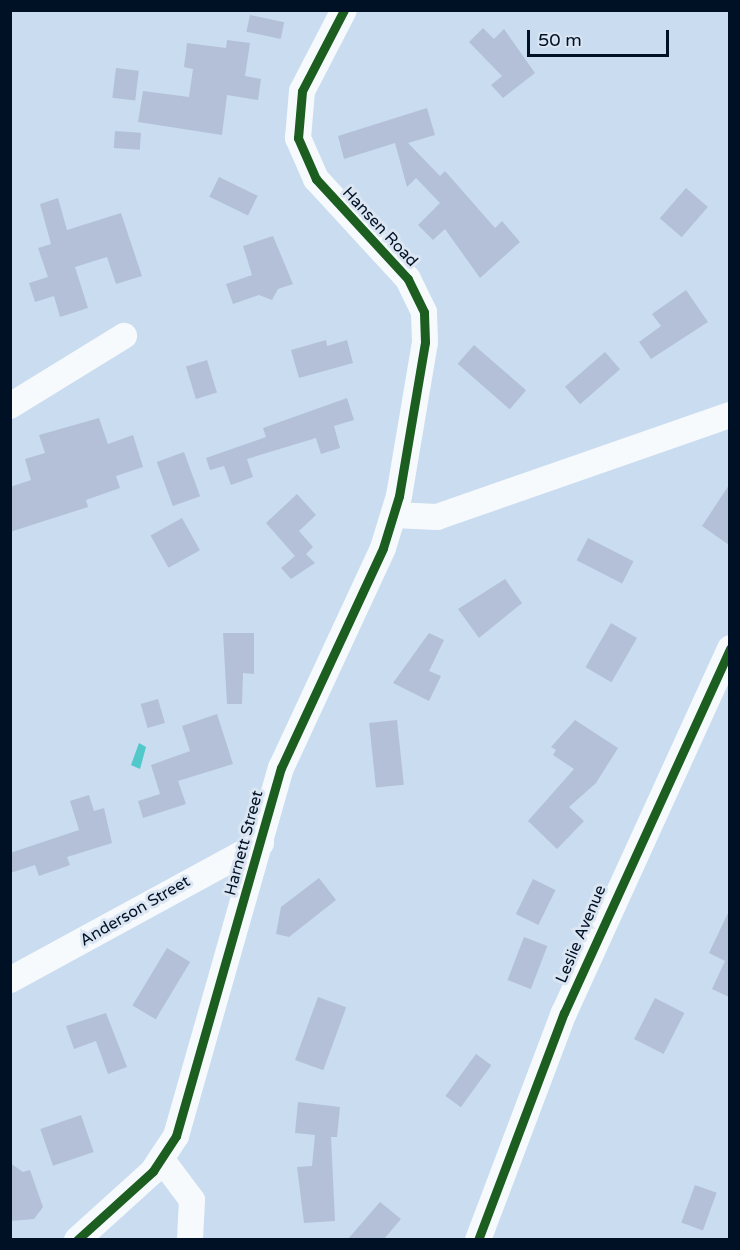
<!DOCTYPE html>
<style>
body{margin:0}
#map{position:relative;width:740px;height:1250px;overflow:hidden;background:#c9dcf0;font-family:"Varela Round",sans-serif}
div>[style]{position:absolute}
.water>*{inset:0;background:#51c8ca}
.building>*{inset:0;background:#b4c0d7;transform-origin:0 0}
.minor>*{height:26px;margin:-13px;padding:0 13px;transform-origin:13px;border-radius:13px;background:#f7fafd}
.cycleway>*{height:9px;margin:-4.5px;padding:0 4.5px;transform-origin:4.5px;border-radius:4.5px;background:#1b5e20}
span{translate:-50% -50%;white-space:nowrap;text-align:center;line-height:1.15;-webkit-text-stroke:6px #dbe6f2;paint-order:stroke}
.street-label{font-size:16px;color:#001126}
.frame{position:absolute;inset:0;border:12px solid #001126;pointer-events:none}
.scale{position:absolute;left:527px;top:30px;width:142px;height:27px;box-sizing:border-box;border:3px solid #001126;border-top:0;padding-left:8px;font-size:18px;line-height:21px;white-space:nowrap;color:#001126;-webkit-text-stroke:4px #dbe6f2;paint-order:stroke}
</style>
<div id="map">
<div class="water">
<div style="clip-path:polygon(139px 743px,146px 747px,140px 769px,131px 765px)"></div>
</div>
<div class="building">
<div style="left:250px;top:15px;width:35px;height:17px;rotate:12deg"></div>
<div style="clip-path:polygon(483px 28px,494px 39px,504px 29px,535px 73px,503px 98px,491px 85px,502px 76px,469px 42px)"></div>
<div style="clip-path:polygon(227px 40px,250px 43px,245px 76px,261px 79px,258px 100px,227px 95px,222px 135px,138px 122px,143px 91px,189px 97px,193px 69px,184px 67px,187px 43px,226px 48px)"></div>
<div style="left:116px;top:68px;width:23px;height:30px;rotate:7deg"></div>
<div style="clip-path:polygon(427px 108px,435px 135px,408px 143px,440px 176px,445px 171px,495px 228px,502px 221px,520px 242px,480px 278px,445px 229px,433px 240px,418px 225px,440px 203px,416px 178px,407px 187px,395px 143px,344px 159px,338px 136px)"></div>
<div style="left:115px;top:131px;width:26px;height:17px;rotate:4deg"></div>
<div style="left:219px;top:177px;width:43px;height:22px;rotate:26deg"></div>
<div style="left:686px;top:188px;width:29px;height:40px;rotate:41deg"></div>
<div style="clip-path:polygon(58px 198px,67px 230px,121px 213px,142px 276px,116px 284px,107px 257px,75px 267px,88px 308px,60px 317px,54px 296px,35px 302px,29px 283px,48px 277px,38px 248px,51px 244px,40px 204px)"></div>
<div style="clip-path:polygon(273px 236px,293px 284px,278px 289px,272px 300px,259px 295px,233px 304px,226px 284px,252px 275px,243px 246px)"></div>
<div style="clip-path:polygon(686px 290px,708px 322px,651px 359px,639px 342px,661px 326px,652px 314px)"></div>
<div style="clip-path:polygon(326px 340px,327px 346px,347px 340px,353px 363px,299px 378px,291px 350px)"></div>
<div style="left:474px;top:345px;width:69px;height:25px;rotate:41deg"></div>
<div style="left:605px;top:352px;width:23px;height:53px;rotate:49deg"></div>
<div style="left:207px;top:360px;width:34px;height:22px;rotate:73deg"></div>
<div style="clip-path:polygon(347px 398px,354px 420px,334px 426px,340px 448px,321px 454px,316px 438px,247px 459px,253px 477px,231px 485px,224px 466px,210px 470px,206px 458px,266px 437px,263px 428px)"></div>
<div style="clip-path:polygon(99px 418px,108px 444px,133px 435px,143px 467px,116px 476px,120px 488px,86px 500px,88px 507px,10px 532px,10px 487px,31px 480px,25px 459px,45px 453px,39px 435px)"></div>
<div style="left:184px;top:452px;width:47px;height:29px;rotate:70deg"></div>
<div style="clip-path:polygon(729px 485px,729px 545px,702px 526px)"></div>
<div style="clip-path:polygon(297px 494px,316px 515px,299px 531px,313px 547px,306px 554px,315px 563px,291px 579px,281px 568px,295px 556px,266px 523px)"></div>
<div style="left:182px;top:518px;width:37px;height:36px;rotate:61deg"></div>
<div style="left:588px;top:538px;width:51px;height:25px;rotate:27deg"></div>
<div style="clip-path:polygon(505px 579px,522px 603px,479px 638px,458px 609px)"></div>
<div style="left:611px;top:623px;width:30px;height:51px;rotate:30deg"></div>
<div style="clip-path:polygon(223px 633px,254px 633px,254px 674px,243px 673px,242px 704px,227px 704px)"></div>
<div style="clip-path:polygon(429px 633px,444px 640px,429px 671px,441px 676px,429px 701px,393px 683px)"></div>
<div style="left:158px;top:699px;width:25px;height:18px;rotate:74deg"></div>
<div style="clip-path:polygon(217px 714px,233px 764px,178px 781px,186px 804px,143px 818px,138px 801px,160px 794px,151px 765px,190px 751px,182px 726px)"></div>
<div style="left:397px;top:720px;width:65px;height:28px;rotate:84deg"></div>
<div style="clip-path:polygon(575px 720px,618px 748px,596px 783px,569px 807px,584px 821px,557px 849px,528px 821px,574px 769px,553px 755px,556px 750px,551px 747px)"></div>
<div style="clip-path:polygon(89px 795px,94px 811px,104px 808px,112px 843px,67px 857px,70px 865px,39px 876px,35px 865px,10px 873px,10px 853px,79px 830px,70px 801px)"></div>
<div style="clip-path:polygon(319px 878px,336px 900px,289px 937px,276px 934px,281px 907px)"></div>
<div style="left:533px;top:879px;width:25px;height:39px;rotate:26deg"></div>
<div style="clip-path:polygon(729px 911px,729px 997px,712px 989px,725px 961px,709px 953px)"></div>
<div style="left:524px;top:937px;width:25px;height:46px;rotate:21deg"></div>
<div style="left:167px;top:948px;width:27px;height:67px;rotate:31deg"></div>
<div style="left:318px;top:997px;width:30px;height:67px;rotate:20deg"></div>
<div style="left:655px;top:998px;width:33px;height:46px;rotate:27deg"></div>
<div style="clip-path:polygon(106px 1013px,127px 1067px,108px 1074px,96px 1041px,74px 1049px,66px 1026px)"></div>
<div style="left:476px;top:1054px;width:19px;height:52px;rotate:36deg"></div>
<div style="clip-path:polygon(298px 1102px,340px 1107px,337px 1137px,331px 1137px,335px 1221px,304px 1223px,297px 1167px,312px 1166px,315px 1135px,295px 1133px)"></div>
<div style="left:81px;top:1115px;width:39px;height:43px;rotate:71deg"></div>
<div style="clip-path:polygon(10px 1163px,23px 1172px,30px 1170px,43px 1207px,34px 1219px,10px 1221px)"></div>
<div style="left:695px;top:1185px;width:23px;height:40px;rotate:20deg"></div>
<div style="clip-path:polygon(380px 1202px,401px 1219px,384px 1239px,348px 1239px)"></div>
</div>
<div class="minor">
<div style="left:10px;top:406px;width:134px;rotate:-31.6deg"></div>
<div style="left:394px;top:515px;width:43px;rotate:2.7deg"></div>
<div style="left:437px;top:517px;width:310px;rotate:-19.2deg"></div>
<div style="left:10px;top:980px;width:286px;rotate:-28.6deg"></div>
<div style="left:162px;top:1160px;width:50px;rotate:53.1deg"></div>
<div style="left:192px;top:1200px;width:40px;rotate:92.9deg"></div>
<div style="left:77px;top:1240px;width:103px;rotate:-42.2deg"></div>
<div style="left:153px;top:1171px;width:42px;rotate:-56.7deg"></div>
<div style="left:176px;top:1136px;width:383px;rotate:-74.1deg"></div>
<div style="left:281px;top:768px;width:242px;rotate:-65.1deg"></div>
<div style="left:383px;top:548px;width:54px;rotate:-72.9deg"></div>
<div style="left:399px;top:496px;width:156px;rotate:-80.4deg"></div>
<div style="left:425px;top:342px;width:30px;rotate:-92deg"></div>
<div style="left:424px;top:312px;width:37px;rotate:-116deg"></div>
<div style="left:408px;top:279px;width:136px;rotate:-132.6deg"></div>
<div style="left:316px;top:179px;width:45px;rotate:-113.7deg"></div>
<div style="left:298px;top:138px;width:47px;rotate:-85.1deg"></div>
<div style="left:302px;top:91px;width:91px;rotate:-62.6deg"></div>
<div style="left:478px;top:1240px;width:243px;rotate:-69.3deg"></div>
<div style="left:564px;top:1013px;width:401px;rotate:-65.5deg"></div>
</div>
<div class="cycleway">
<div style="left:77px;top:1240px;width:103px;rotate:-42.2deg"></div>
<div style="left:153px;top:1171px;width:42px;rotate:-56.7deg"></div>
<div style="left:176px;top:1136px;width:383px;rotate:-74.1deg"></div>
<div style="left:281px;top:768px;width:242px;rotate:-65.1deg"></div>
<div style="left:383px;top:548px;width:54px;rotate:-72.9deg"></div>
<div style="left:399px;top:496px;width:156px;rotate:-80.4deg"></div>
<div style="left:425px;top:342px;width:30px;rotate:-92deg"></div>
<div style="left:424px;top:312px;width:37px;rotate:-116deg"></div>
<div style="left:408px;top:279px;width:136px;rotate:-132.6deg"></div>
<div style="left:316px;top:179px;width:45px;rotate:-113.7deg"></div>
<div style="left:298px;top:138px;width:47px;rotate:-85.1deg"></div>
<div style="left:302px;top:91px;width:91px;rotate:-62.6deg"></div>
<div style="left:478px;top:1240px;width:243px;rotate:-69.3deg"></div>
<div style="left:564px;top:1013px;width:401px;rotate:-65.5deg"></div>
</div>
<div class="street-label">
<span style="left:380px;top:227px;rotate:47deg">Hansen Road</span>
<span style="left:244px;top:843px;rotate:-75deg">Harnett Street</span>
<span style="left:135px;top:911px;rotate:-30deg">Anderson Street</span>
<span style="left:581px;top:934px;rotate:-67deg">Leslie Avenue</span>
</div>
<div class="frame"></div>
<div class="scale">50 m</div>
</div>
